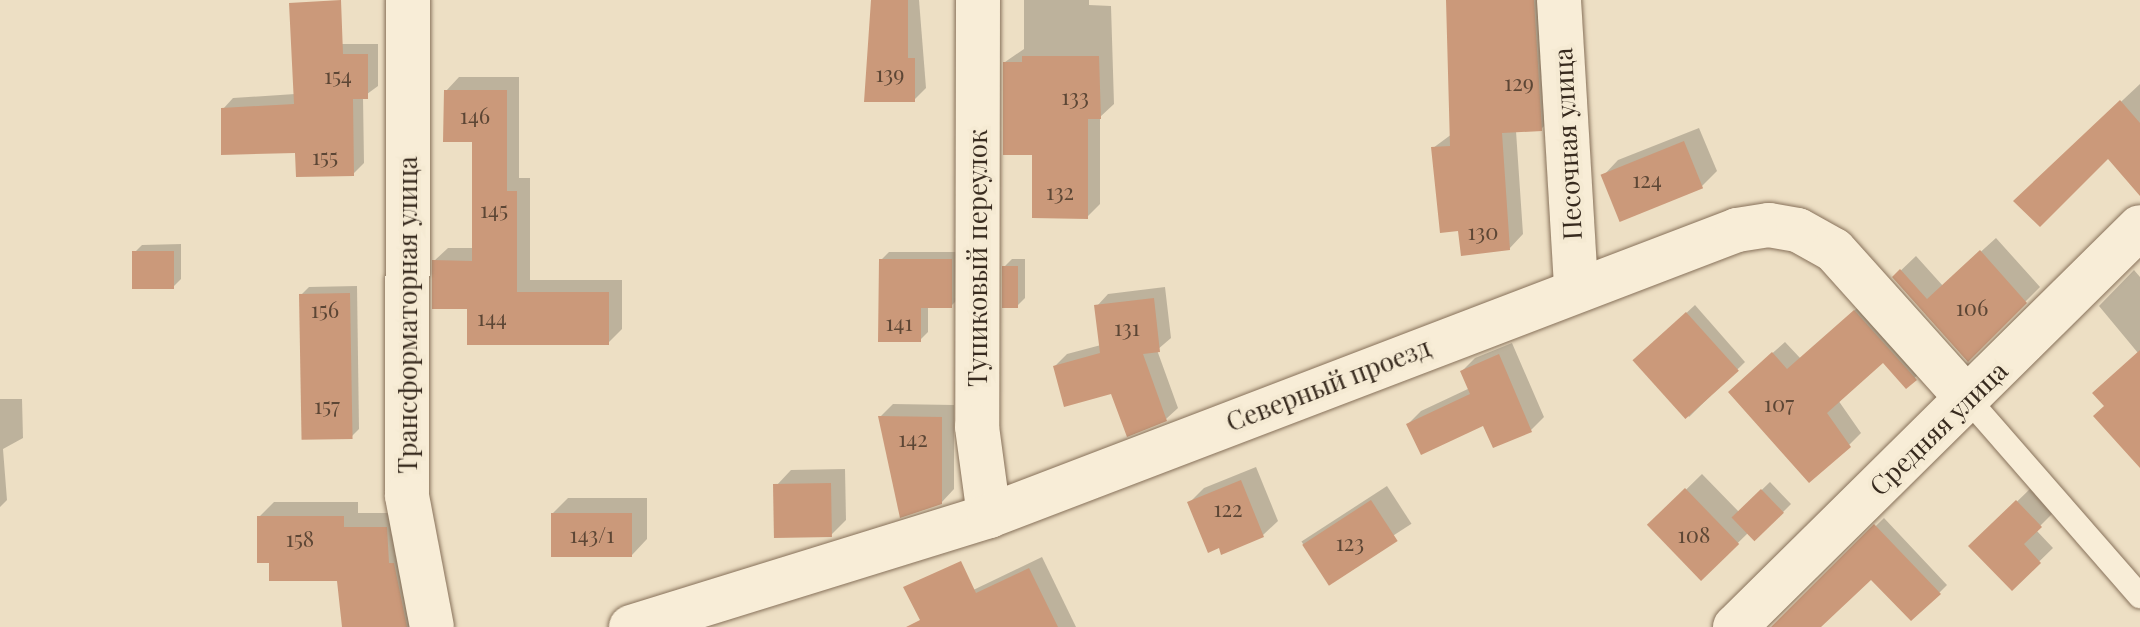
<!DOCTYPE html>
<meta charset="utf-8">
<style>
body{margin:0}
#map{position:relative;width:2140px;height:627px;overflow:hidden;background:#eddfc4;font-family:"Playfair Display",serif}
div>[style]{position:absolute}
.shadow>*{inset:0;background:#0003;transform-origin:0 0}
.building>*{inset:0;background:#cb997a;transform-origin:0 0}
.roads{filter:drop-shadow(0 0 2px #87715a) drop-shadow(0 0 2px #87715a)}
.service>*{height:24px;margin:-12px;padding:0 12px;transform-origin:12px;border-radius:12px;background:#f8edd7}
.minor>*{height:44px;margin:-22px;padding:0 22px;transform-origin:22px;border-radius:22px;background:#f8edd7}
span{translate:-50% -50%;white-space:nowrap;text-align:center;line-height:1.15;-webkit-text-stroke:8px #f5ead3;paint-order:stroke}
.number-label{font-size:22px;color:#5c4635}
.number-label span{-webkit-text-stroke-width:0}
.street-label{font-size:26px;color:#372a1e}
</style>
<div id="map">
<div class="shadow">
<div style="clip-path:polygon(873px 0,919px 0,926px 88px,914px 100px,866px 100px)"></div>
<div style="clip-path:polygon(1024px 0,1089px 0,1089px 5px,1111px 6px,1114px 104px,1100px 117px,1100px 204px,1087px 217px,1034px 153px,1005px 62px,1024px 49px)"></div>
<div style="clip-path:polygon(1449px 0,1548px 0,1555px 115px,1541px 129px,1516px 131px,1523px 234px,1509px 249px,1460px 229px,1433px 148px,1452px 134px)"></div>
<div style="clip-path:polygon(304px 44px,378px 44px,378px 86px,363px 97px,364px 163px,353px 174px,297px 151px,223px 109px,233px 98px,295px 94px)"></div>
<div style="clip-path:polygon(459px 77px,519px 77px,519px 178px,530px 178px,530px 280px,622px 280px,622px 329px,608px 343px,469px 307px,434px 261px,448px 248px,474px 248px,474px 140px,446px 91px)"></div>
<div style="clip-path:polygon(2140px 84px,2140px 193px,2108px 156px,2029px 188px)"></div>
<div style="clip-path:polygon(1699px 128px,1717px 171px,1702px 186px,1603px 176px,1618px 160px)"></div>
<div style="clip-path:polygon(1996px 238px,2040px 287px,1968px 359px,1894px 277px,1916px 256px,1943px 286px)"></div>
<div style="clip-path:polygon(181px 244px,181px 279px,173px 287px,134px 253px,142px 245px)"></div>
<div style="clip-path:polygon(889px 252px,960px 252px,959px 298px,951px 306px,928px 306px,928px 332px,920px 340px,881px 260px)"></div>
<div style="clip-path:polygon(1012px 259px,1025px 259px,1025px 298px,1017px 306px,1004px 267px)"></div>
<div style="clip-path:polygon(2134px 270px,2140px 277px,2140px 465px,2106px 406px,2138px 353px,2099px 306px)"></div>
<div style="clip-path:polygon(357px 286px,359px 429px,351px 437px,301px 295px,309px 287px)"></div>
<div style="clip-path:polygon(1165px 287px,1171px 338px,1157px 350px,1178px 408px,1166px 419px,1055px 366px,1067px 354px,1101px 345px,1097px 306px,1108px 294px)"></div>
<div style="clip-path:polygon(1867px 299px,1927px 366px,1906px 386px,1883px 360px,1838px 400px,1861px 433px,1849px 445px,1742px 380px,1785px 342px,1801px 359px)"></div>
<div style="clip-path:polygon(1695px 305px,1745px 362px,1689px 417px,1643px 353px)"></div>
<div style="clip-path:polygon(1512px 343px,1544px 417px,1531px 430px,1484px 423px,1408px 424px,1421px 411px,1470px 388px,1462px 371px,1475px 358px)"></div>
<div style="clip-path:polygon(0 399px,22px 399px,23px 438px,3px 449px,7px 500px,0 507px)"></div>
<div style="clip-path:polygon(893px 404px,954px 405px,954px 489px,941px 503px,880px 417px)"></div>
<div style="clip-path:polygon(1256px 467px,1278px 521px,1263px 535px,1190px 502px,1204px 488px)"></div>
<div style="clip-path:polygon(845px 469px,846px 520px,831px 535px,776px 486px,791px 470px)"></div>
<div style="clip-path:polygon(1702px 474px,1739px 512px,1770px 482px,1791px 504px,1756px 539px,1749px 532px,1702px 578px,1650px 525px)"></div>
<div style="left:1387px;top:486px;width:45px;height:102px;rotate:57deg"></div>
<div style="clip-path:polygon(2030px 489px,2053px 513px,2036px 530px,2053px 548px,2012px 588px,1971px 546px)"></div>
<div style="clip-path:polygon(568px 498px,647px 498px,647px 539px,632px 555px,553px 513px)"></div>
<div style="clip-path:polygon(274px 502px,358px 502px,358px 513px,402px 513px,428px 627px,344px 627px,339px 579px,271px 561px,259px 517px)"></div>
<div style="clip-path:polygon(1884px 518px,1947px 585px,1940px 592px,1911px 618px,1871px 577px,1818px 627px,1773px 627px)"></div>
<div style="clip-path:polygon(1042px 557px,1076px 627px,965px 627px,967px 593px)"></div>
</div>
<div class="building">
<div style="clip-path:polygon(341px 0,343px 54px,368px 54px,368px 99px,353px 99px,354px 176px,296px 177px,295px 153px,221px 155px,221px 108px,294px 104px,289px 3px)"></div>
<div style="clip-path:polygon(871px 0,908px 0,908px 58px,915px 58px,915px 102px,864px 102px)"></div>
<div style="clip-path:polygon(1446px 0,1534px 0,1542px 131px,1502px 133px,1510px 250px,1461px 256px,1458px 231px,1440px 233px,1431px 147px,1450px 146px)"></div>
<div style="clip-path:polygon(1022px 56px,1099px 56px,1101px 119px,1088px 119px,1088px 219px,1032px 218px,1032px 155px,1003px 155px,1003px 62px,1022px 62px)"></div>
<div style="clip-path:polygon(444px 90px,507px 90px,507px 191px,517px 191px,517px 292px,609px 292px,609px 345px,467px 345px,467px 309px,432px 309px,432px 260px,472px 261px,472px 142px,443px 142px)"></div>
<div style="clip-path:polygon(2120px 100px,2140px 123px,2140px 196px,2108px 159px,2040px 227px,2013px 201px)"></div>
<div style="left:1684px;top:141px;width:51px;height:90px;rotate:68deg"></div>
<div style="clip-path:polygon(1980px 250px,2027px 303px,1968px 362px,1892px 277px,1900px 269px,1927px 299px)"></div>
<div style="left:174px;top:251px;width:38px;height:42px;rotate:90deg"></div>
<div style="clip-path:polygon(879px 259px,952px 259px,952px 308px,921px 308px,921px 342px,878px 342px)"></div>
<div style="left:1002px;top:266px;width:16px;height:42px"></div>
<div style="left:350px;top:293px;width:146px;height:51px;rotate:89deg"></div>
<div style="clip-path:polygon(1154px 298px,1160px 352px,1143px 354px,1167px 421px,1127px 437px,1111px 394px,1064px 407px,1053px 366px,1100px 353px,1094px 305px)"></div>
<div style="clip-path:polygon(1854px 310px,1917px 380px,1906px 389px,1883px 363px,1827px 413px,1851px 447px,1809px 483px,1728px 392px,1772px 352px,1787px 369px)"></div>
<div style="left:1686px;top:312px;width:79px;height:72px;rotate:48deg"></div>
<div style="clip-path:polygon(2140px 350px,2140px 468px,2093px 416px,2104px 406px,2092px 393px)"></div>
<div style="clip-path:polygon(1499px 354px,1532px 432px,1493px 448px,1483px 426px,1421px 455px,1406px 424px,1470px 394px,1460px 371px)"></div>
<div style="clip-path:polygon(878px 416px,942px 417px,942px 504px,900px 518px)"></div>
<div style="clip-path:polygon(1241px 480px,1264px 537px,1221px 555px,1219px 548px,1208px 553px,1187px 502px)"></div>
<div style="left:831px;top:483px;width:54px;height:58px;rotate:89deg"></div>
<div style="left:1685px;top:488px;width:78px;height:53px;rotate:46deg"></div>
<div style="left:1761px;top:489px;width:33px;height:41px;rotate:46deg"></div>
<div style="left:1371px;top:500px;width:49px;height:82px;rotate:57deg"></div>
<div style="clip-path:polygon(2016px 500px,2042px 527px,2024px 544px,2041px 563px,2012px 591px,1968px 546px)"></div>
<div style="left:551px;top:513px;width:81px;height:44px"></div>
<div style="clip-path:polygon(257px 516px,344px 516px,344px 527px,387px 527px,389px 563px,394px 563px,407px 627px,342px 627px,337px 581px,269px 581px,269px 563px,257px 563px)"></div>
<div style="clip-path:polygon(1874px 524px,1941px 594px,1911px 621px,1871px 580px,1821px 627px,1771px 627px)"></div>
<div style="clip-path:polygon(961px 561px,976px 593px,1029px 568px,1058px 627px,906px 627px,920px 620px,903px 587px)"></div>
</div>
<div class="roads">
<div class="service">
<div style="left:1967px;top:398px;width:263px;rotate:48.9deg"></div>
</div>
<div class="minor">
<div style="left:408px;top:0;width:496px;rotate:90.1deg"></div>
<div style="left:407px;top:496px;width:133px;rotate:79.2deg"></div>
<div style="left:978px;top:0;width:427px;rotate:90.1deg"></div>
<div style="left:977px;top:427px;width:90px;rotate:82.3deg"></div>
<div style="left:1559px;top:0;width:289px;rotate:86.6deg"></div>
<div style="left:631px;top:627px;width:375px;rotate:-17.2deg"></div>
<div style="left:989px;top:516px;width:801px;rotate:-20.92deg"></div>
<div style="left:1737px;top:230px;width:32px;rotate:-9deg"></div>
<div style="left:1769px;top:225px;width:29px;rotate:10deg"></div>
<div style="left:1798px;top:230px;width:41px;rotate:29.1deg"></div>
<div style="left:1834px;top:250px;width:199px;rotate:48.1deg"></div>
<div style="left:1735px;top:627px;width:569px;rotate:-44.64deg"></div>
</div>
</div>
<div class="number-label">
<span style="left:890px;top:74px">139</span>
<span style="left:338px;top:76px">154</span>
<span style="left:1519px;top:83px">129</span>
<span style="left:1075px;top:97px">133</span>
<span style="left:475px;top:116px">146</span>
<span style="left:325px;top:157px">155</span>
<span style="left:1647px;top:180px">124</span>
<span style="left:1060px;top:192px">132</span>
<span style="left:494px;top:210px">145</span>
<span style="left:1483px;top:232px">130</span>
<span style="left:1972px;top:308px">106</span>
<span style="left:325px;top:310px">156</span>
<span style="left:492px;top:318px">144</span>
<span style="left:899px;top:323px">141</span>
<span style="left:1127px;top:328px">131</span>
<span style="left:1779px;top:404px">107</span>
<span style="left:327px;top:406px">157</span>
<span style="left:913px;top:439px">142</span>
<span style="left:1228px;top:509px">122</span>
<span style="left:592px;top:535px">143/1</span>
<span style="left:1694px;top:535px">108</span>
<span style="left:300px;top:539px">158</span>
<span style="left:1350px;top:543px">123</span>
</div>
<div class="street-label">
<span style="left:1567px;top:144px;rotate:-93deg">Песочная улица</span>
<span style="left:977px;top:258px;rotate:-90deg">Тупиковый переулок</span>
<span style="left:407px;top:315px;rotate:-90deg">Трансформаторная улица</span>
<span style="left:1328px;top:384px;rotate:-21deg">Северный проезд</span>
<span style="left:1938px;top:428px;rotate:-44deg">Средняя улица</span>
</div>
</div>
